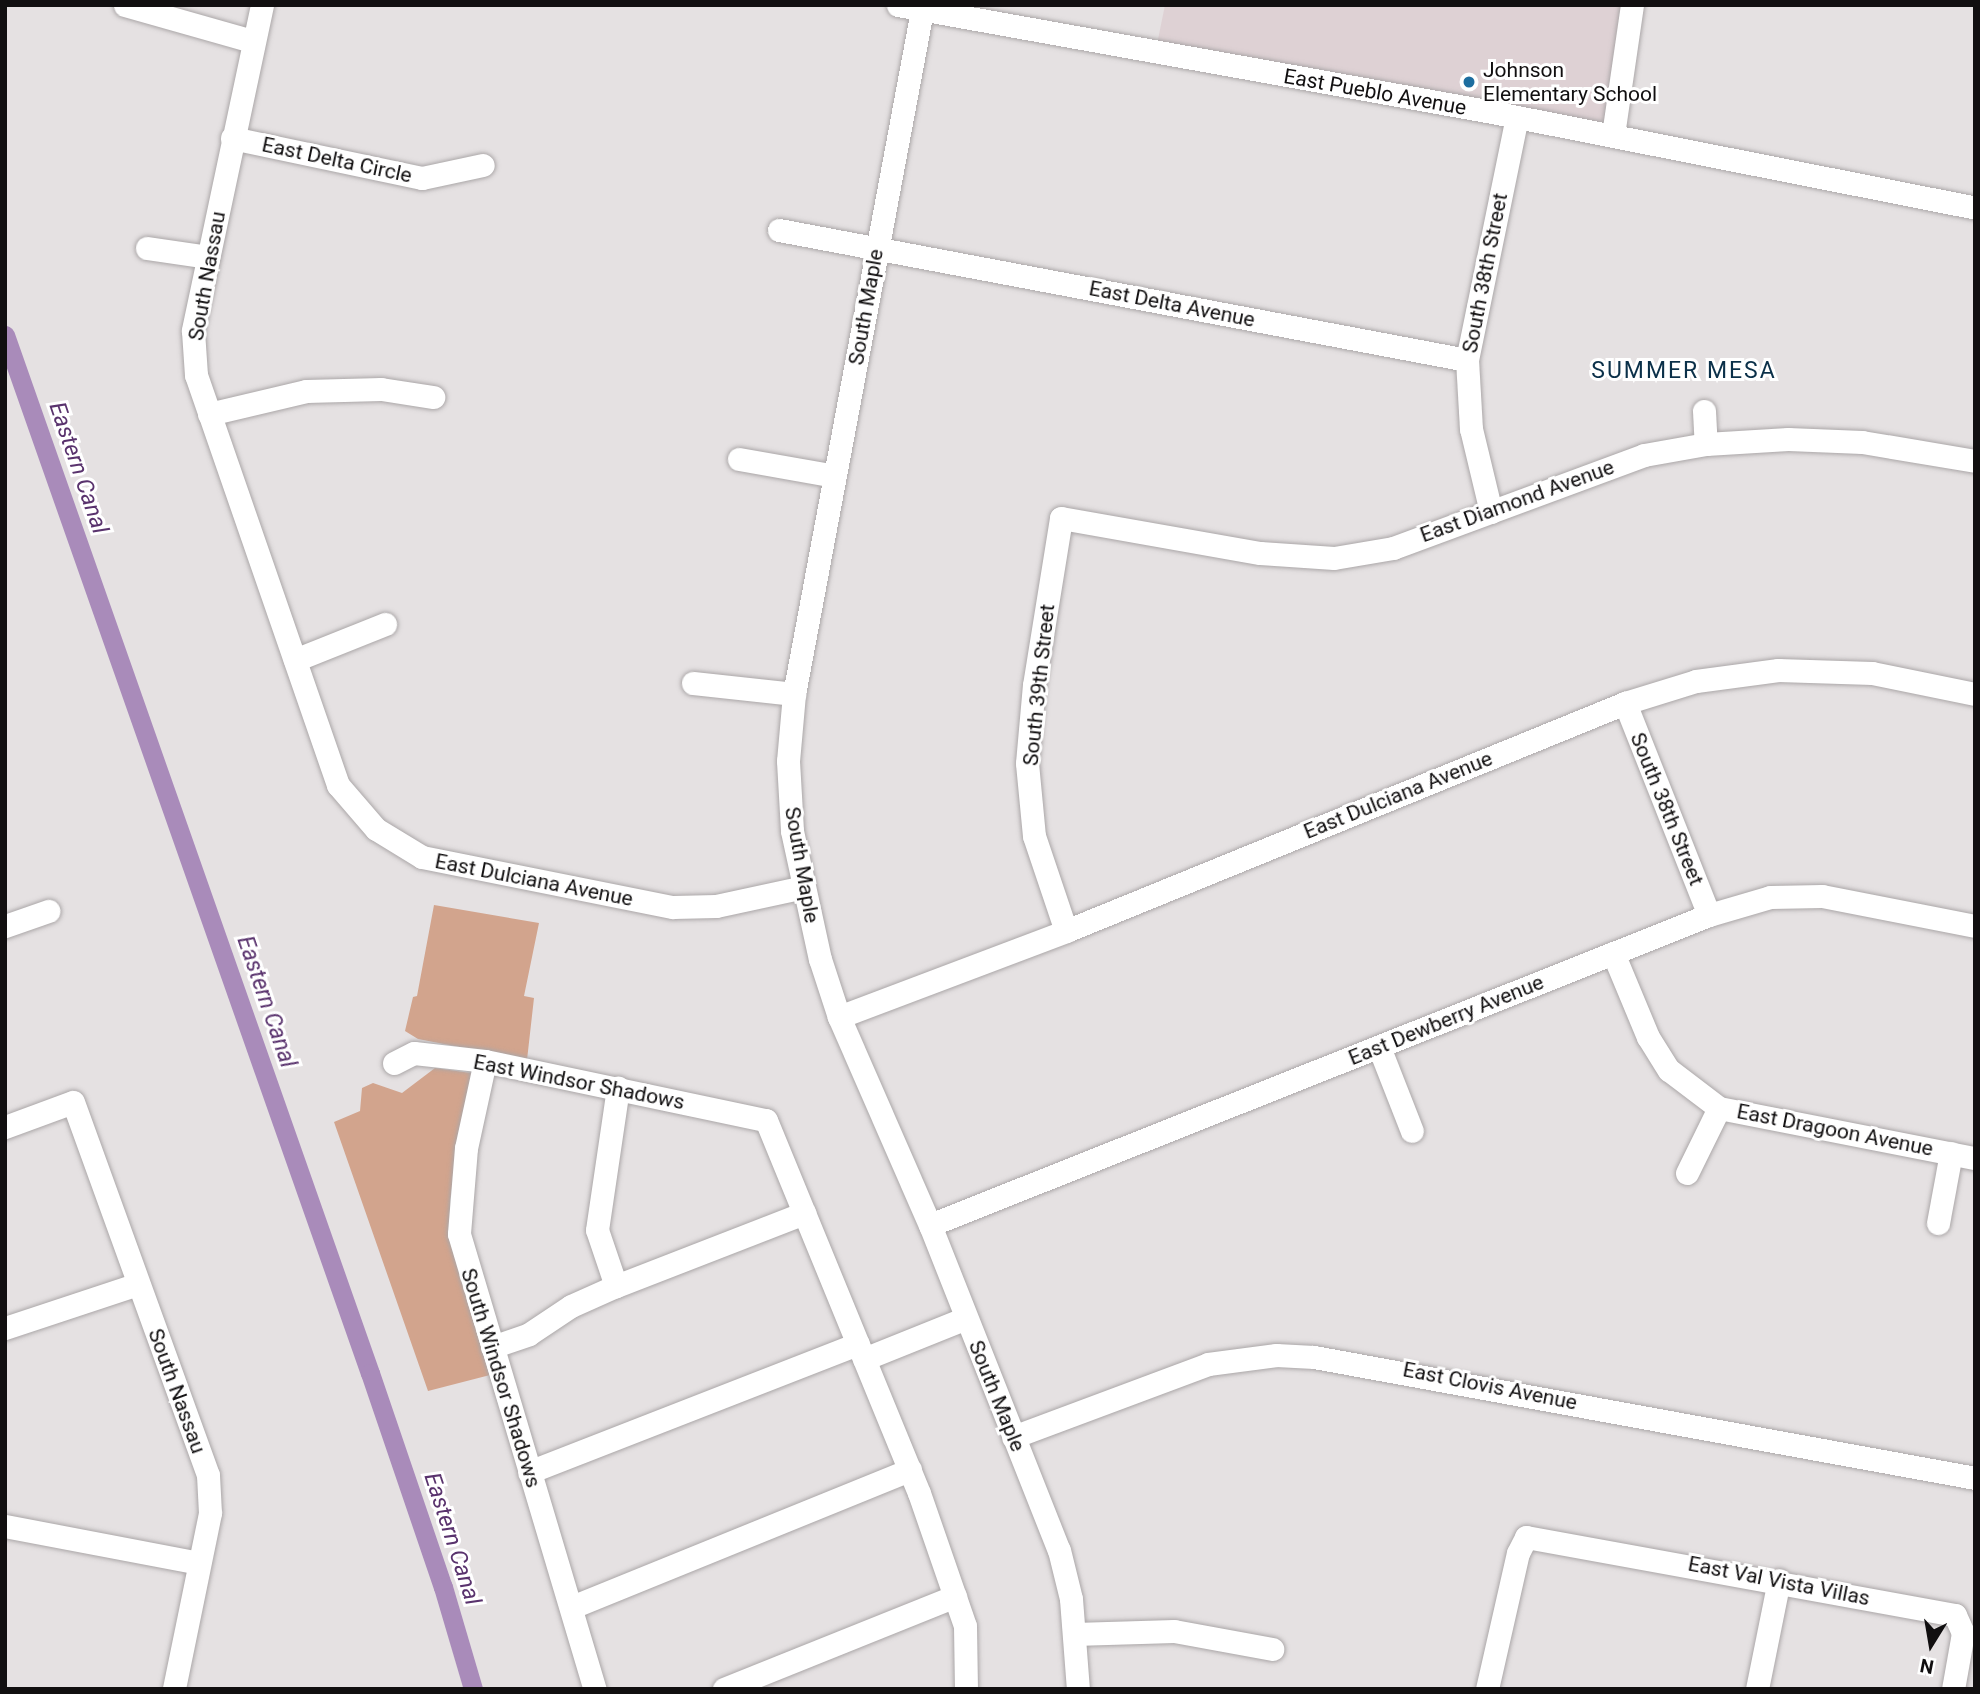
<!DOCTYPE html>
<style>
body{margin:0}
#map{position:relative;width:1980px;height:1694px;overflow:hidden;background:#e5e1e2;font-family:Roboto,sans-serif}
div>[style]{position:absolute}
.built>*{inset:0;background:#ded1d4}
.green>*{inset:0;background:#d2a48d}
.canal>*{height:19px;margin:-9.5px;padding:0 9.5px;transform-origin:9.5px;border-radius:9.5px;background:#a98bba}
.roads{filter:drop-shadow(0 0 2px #aba7a8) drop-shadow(0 0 2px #aba7a8)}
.minor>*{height:23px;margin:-11.5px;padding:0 11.5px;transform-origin:11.5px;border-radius:11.5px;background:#fff}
.dots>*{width:19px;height:19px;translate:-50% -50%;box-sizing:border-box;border:4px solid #fff;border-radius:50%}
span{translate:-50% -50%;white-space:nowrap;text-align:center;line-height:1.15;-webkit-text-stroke:6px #fff;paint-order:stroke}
.poi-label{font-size:21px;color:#110f10}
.left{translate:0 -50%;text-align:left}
.street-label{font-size:21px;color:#110f10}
.neighbourhood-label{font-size:23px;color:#0b3049;letter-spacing:2px}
.water-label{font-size:23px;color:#59326d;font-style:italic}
.frame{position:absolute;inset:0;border:7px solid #110f10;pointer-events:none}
.north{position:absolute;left:1896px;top:1610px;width:70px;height:70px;-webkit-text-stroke:5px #fff;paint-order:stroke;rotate:191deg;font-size:19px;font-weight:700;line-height:28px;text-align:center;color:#110f10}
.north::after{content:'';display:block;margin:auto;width:24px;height:32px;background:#110f10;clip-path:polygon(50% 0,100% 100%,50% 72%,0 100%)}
</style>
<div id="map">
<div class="built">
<div style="clip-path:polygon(1165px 5px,1632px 5px,1613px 135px,1155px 54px)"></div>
</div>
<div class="green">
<div style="clip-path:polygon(434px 905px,539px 923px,524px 996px,534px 998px,527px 1060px,418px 1039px,405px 1031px,413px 997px,417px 996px)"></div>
<div style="clip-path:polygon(435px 1068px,471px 1073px,450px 1200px,453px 1251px,490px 1375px,428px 1391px,334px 1122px,360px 1111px,362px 1088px,373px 1083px,402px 1093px)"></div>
</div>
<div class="canal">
<div style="left:5px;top:335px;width:1100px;rotate:70.63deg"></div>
<div style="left:370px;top:1373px;width:226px;rotate:71.2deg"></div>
<div style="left:443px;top:1587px;width:106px;rotate:73.6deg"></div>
</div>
<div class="roads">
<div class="minor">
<div style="left:125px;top:5px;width:132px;rotate:15.8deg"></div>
<div style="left:262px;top:5px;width:333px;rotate:102deg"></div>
<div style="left:193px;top:331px;width:44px;rotate:86.1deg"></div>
<div style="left:196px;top:375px;width:434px;rotate:70.9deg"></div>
<div style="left:338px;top:785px;width:58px;rotate:49.2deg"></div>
<div style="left:376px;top:829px;width:54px;rotate:31.3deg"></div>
<div style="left:422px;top:857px;width:256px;rotate:11.3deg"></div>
<div style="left:673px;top:907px;width:43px;rotate:-1.3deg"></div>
<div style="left:716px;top:906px;width:90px;rotate:-12.2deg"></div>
<div style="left:898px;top:5px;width:604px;rotate:10.21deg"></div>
<div style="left:1492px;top:112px;width:492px;rotate:11.2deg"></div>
<div style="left:923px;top:5px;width:701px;rotate:100.6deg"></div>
<div style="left:794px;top:694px;width:67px;rotate:95.1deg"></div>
<div style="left:788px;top:761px;width:70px;rotate:86.7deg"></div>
<div style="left:792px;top:831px;width:131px;rotate:77.7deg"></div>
<div style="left:820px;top:959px;width:61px;rotate:71.9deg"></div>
<div style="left:839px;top:1017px;width:227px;rotate:66.4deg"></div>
<div style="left:930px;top:1225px;width:350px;rotate:68.4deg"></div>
<div style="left:1059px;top:1550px;width:50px;rotate:76.2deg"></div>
<div style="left:1071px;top:1599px;width:90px;rotate:85.6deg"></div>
<div style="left:1613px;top:135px;width:131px;rotate:-81.7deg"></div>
<div style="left:232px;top:138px;width:194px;rotate:11.9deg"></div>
<div style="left:422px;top:178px;width:62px;rotate:-12deg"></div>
<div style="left:779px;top:230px;width:700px;rotate:10.7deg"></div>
<div style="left:147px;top:248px;width:62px;rotate:8.4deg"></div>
<div style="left:1704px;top:411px;width:33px;rotate:87deg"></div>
<div style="left:209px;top:414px;width:100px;rotate:-13.3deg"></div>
<div style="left:306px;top:391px;width:75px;rotate:-1.5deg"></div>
<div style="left:381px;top:389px;width:53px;rotate:8.7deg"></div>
<div style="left:739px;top:459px;width:97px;rotate:10deg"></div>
<div style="left:1491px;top:512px;width:85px;rotate:-103.5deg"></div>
<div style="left:1471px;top:429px;width:69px;rotate:-93.3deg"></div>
<div style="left:1467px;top:360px;width:248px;rotate:-78.4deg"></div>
<div style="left:295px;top:660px;width:97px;rotate:-21.8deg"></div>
<div style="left:693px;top:683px;width:102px;rotate:6.2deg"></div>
<div style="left:1625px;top:703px;width:228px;rotate:68.4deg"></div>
<div style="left:5px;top:926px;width:46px;rotate:-19.2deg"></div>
<div style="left:1066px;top:931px;width:100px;rotate:-108.6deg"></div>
<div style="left:1034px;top:836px;width:73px;rotate:-95.5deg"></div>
<div style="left:1027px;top:763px;width:78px;rotate:-84.9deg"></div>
<div style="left:1034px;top:685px;width:169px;rotate:-80.8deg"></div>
<div style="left:1061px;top:518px;width:202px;rotate:10deg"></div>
<div style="left:1260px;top:553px;width:74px;rotate:3.9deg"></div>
<div style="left:1334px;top:558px;width:60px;rotate:-9.6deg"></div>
<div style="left:1393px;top:548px;width:268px;rotate:-20.3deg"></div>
<div style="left:1644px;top:455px;width:63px;rotate:-10.1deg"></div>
<div style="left:1706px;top:444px;width:82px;rotate:-3.5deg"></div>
<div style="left:1788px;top:439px;width:74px;rotate:2.3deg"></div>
<div style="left:1862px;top:442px;width:115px;rotate:9.5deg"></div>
<div style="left:1613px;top:953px;width:91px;rotate:67.4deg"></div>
<div style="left:1648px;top:1037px;width:39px;rotate:58deg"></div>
<div style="left:1669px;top:1070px;width:63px;rotate:37.2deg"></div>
<div style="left:1719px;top:1108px;width:261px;rotate:11.1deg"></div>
<div style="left:839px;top:1017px;width:243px;rotate:-20.7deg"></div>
<div style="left:1066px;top:931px;width:604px;rotate:-22.19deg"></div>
<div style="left:1625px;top:703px;width:74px;rotate:-17.2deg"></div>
<div style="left:1696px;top:681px;width:83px;rotate:-7.6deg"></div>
<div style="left:1778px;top:670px;width:94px;rotate:1.8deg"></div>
<div style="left:1872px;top:673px;width:105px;rotate:11.5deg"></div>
<div style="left:1379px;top:1047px;width:90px;rotate:68.6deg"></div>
<div style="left:485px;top:1061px;width:89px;rotate:102.3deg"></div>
<div style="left:466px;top:1148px;width:86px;rotate:94.7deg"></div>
<div style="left:459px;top:1234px;width:475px;rotate:73.4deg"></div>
<div style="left:394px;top:1063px;width:22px;rotate:-27deg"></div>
<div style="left:414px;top:1053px;width:71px;rotate:6.4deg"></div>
<div style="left:485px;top:1061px;width:287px;rotate:11.9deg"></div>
<div style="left:766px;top:1120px;width:403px;rotate:67.7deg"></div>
<div style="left:919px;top:1493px;width:141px;rotate:70.9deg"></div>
<div style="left:965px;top:1626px;width:63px;rotate:89.1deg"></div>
<div style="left:5px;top:1127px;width:72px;rotate:-20.2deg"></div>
<div style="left:73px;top:1102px;width:397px;rotate:70.1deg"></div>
<div style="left:208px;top:1475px;width:38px;rotate:87deg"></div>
<div style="left:210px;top:1513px;width:180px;rotate:101.6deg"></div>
<div style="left:1687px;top:1173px;width:72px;rotate:-63.8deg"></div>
<div style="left:1938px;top:1223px;width:71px;rotate:-79.5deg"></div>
<div style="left:930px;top:1225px;width:838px;rotate:-21.7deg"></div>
<div style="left:1709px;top:915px;width:64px;rotate:-16.4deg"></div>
<div style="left:1770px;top:897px;width:52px;rotate:-1.1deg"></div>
<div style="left:1822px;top:896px;width:156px;rotate:11.1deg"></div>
<div style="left:616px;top:1286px;width:59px;rotate:-108.7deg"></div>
<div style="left:597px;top:1230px;width:144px;rotate:-81.6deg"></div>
<div style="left:5px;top:1328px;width:140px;rotate:-18.3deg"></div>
<div style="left:492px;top:1347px;width:39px;rotate:-19deg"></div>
<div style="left:529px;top:1334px;width:50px;rotate:-33.7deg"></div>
<div style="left:571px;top:1306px;width:49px;rotate:-24deg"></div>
<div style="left:616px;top:1286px;width:202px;rotate:-21.2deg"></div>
<div style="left:864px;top:1359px;width:110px;rotate:-21.9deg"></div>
<div style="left:1013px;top:1437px;width:208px;rotate:-20.5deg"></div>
<div style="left:1208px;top:1364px;width:69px;rotate:-7.5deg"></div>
<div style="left:1276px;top:1355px;width:38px;rotate:3deg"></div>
<div style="left:1314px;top:1357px;width:672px;rotate:10.37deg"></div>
<div style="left:529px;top:1472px;width:353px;rotate:-21.3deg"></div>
<div style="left:5px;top:1526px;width:197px;rotate:10.8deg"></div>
<div style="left:572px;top:1607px;width:365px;rotate:-22.1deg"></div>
<div style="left:1074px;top:1634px;width:100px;rotate:-1.7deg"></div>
<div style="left:1174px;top:1631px;width:100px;rotate:10.4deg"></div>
<div style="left:724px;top:1689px;width:249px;rotate:-21.9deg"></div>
<div style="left:1487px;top:1689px;width:139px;rotate:-77.2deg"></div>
<div style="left:1518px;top:1553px;width:18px;rotate:-63deg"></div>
<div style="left:1526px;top:1537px;width:436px;rotate:10.3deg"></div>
<div style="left:1955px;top:1615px;width:20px;rotate:66deg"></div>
<div style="left:1963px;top:1633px;width:57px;rotate:100.1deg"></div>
<div style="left:1757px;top:1689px;width:111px;rotate:-78.6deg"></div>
</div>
</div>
<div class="dots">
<div style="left:1469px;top:82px;background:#1d6d9f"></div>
</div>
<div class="poi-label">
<span class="left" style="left:1483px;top:82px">Johnson<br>Elementary School</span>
</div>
<div class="street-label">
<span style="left:1375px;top:92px;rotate:10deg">East Pueblo Avenue</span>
<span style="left:337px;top:160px;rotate:12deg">East Delta Circle</span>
<span style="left:1485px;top:273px;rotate:-79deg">South 38th Street</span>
<span style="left:207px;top:276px;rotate:-80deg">South Nassau</span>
<span style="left:1172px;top:304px;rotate:11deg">East Delta Avenue</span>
<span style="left:866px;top:307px;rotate:-80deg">South Maple</span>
<span style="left:1517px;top:501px;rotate:-20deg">East Diamond Avenue</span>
<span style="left:1039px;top:685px;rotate:-84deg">South 39th Street</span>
<span style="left:1398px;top:795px;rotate:-22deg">East Dulciana Avenue</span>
<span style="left:1667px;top:809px;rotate:68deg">South 38th Street</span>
<span style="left:802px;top:865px;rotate:80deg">South Maple</span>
<span style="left:534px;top:880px;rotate:11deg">East Dulciana Avenue</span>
<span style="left:1446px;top:1020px;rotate:-22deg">East Dewberry Avenue</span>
<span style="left:579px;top:1082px;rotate:11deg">East Windsor Shadows</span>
<span style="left:1835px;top:1130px;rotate:11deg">East Dragoon Avenue</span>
<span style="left:501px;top:1378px;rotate:73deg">South Windsor Shadows</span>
<span style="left:1490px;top:1386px;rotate:11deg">East Clovis Avenue</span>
<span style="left:177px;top:1391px;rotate:70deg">South Nassau</span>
<span style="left:997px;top:1396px;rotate:68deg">South Maple</span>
<span style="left:1779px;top:1581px;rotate:11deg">East Val Vista Villas</span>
</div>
<div class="neighbourhood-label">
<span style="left:1684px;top:371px">SUMMER MESA</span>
</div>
<div class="water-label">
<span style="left:78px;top:468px;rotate:71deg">Eastern Canal</span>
<span style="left:266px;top:1002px;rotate:71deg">Eastern Canal</span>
<span style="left:452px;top:1539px;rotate:72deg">Eastern Canal</span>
</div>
<div class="frame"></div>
<div class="north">N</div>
</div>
